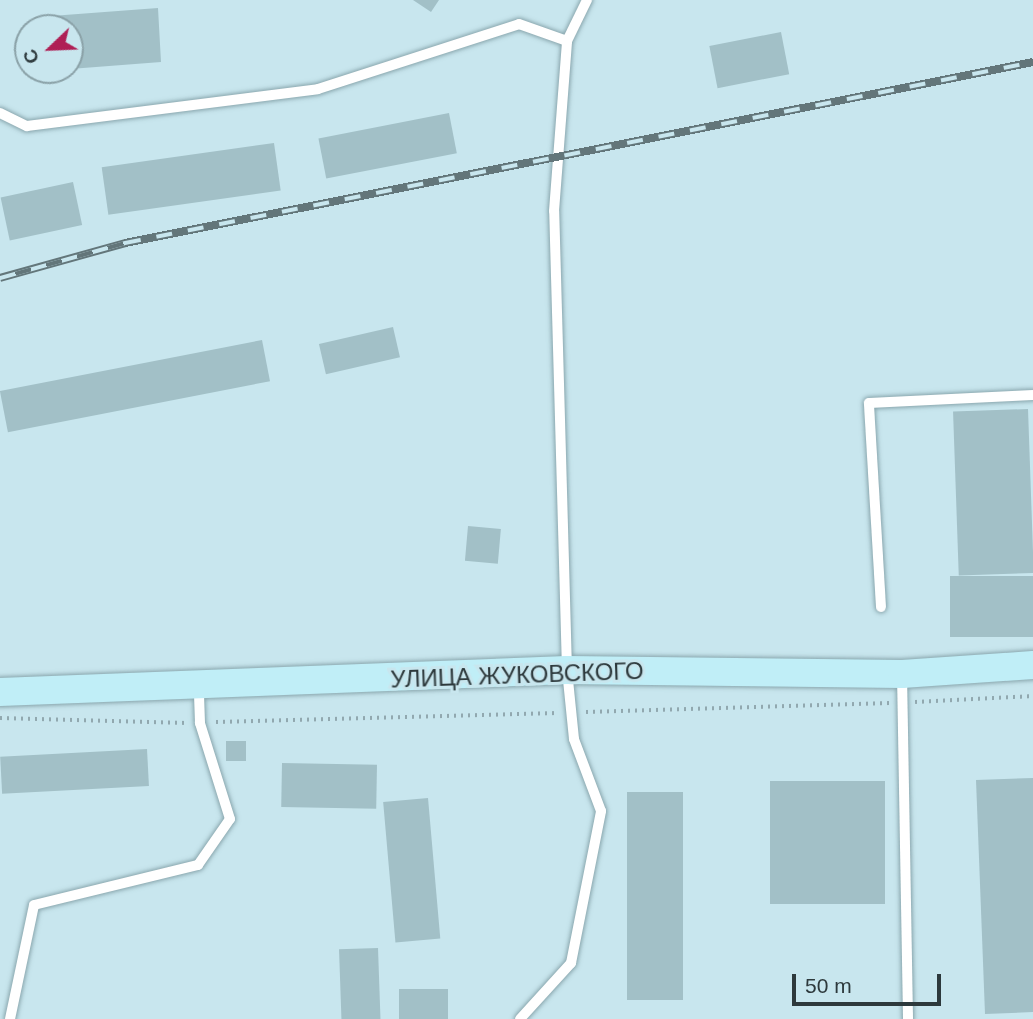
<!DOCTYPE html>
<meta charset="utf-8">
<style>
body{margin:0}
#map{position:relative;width:1033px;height:1019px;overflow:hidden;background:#c8e6ee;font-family:Arial,sans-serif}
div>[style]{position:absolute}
.building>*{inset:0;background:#a2c0c7;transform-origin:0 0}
.path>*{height:3.5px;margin-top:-1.75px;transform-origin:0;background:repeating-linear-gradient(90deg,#91a8af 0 2px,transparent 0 7px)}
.roads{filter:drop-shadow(0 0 2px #8aa7ae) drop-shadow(0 0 2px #8aa7ae)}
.service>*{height:10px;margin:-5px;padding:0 5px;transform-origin:5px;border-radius:5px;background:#fff}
.secondary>*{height:28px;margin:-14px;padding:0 14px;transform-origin:14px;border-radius:14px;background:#c0eef7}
.rail>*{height:8px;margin-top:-4px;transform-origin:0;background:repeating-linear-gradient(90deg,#c8e6ee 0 16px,#63767a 0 32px);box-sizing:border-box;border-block:2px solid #63767a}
span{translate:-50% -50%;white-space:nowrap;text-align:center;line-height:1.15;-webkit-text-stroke:6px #c8e6ee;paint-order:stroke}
.street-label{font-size:24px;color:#2d393c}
.north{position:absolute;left:14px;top:14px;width:70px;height:70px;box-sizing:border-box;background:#c8e6ee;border:2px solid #8aa1a7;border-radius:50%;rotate:247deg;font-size:19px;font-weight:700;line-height:28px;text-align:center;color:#2d393c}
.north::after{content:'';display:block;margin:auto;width:24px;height:32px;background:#af1f55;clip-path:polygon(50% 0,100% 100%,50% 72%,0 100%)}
.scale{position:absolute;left:792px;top:974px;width:149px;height:32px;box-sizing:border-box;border:4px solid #2d393c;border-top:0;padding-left:9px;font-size:21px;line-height:24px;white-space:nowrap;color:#2d393c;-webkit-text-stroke:5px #c8e6ee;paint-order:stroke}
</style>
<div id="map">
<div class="building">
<div style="clip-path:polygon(413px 0,439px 0,431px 12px)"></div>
<div style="clip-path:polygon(158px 8px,161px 62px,70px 69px,70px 28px,38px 28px,38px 17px)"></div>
<div style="left:781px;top:32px;width:43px;height:73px;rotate:79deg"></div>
<div style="left:449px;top:113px;width:41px;height:133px;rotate:79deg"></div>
<div style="left:274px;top:143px;width:48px;height:174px;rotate:82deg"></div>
<div style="left:73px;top:182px;width:44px;height:74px;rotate:78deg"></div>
<div style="left:393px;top:327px;width:31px;height:76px;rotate:77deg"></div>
<div style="left:262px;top:340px;width:42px;height:267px;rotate:79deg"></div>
<div style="left:1028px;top:409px;width:164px;height:75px;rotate:88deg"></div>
<div style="left:468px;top:526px;width:33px;height:35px;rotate:5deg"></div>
<div style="left:1033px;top:576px;width:61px;height:83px;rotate:90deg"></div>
<div style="left:226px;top:741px;width:20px;height:20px"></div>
<div style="left:147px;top:749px;width:37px;height:147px;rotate:87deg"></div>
<div style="left:282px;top:763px;width:95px;height:44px;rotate:1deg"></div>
<div style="clip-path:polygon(1033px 778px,1033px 1012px,985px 1014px,976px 780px)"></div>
<div style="left:885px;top:781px;width:123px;height:115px;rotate:90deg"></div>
<div style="left:627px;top:792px;width:56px;height:208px"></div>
<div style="left:428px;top:798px;width:141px;height:45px;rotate:85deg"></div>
<div style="left:378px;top:948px;width:71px;height:39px;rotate:88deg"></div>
<div style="left:448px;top:989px;width:30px;height:49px;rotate:90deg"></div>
</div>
<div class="path">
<div style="left:915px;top:702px;width:118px;rotate:-2.9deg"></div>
<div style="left:586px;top:712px;width:304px;rotate:-1.7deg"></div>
<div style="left:0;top:718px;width:187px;rotate:1.5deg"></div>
<div style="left:216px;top:722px;width:342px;rotate:-1.5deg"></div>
</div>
<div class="roads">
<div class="service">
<div style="left:0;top:113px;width:30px;rotate:26deg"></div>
<div style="left:27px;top:126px;width:293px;rotate:-7.2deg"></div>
<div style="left:318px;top:89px;width:211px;rotate:-17.9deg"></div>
<div style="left:519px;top:24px;width:51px;rotate:19.5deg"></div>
<div style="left:881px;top:607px;width:204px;rotate:-93.4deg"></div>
<div style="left:869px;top:403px;width:164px;rotate:-2.8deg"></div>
<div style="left:902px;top:674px;width:345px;rotate:89deg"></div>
<div style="left:10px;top:1019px;width:116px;rotate:-78.1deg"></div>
<div style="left:34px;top:905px;width:169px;rotate:-13.7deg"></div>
<div style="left:198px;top:865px;width:56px;rotate:-55.2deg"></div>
<div style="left:230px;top:819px;width:101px;rotate:-107.4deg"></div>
<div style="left:200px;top:723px;width:36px;rotate:-92deg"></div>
<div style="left:520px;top:1019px;width:76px;rotate:-47.7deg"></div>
<div style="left:571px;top:963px;width:155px;rotate:-78.8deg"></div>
<div style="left:601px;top:811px;width:77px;rotate:-110.6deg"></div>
<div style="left:574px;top:739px;width:69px;rotate:-95.8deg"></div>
<div style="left:567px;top:670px;width:459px;rotate:-91.6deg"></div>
<div style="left:554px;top:211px;width:170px;rotate:-85.6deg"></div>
<div style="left:567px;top:41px;width:46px;rotate:-64deg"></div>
</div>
<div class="secondary">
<div style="left:0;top:692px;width:567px;rotate:-2.22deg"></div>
<div style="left:567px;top:670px;width:335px;rotate:0.7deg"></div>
<div style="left:902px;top:674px;width:131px;rotate:-3.9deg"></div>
</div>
</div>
<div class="rail">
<div style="left:0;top:278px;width:130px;rotate:-15.6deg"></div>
<div style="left:125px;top:243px;width:926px;rotate:-11.27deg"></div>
</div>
<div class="street-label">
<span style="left:517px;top:675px;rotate:-2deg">УЛИЦА ЖУКОВСКОГО</span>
</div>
<div class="north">С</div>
<div class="scale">50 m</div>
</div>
